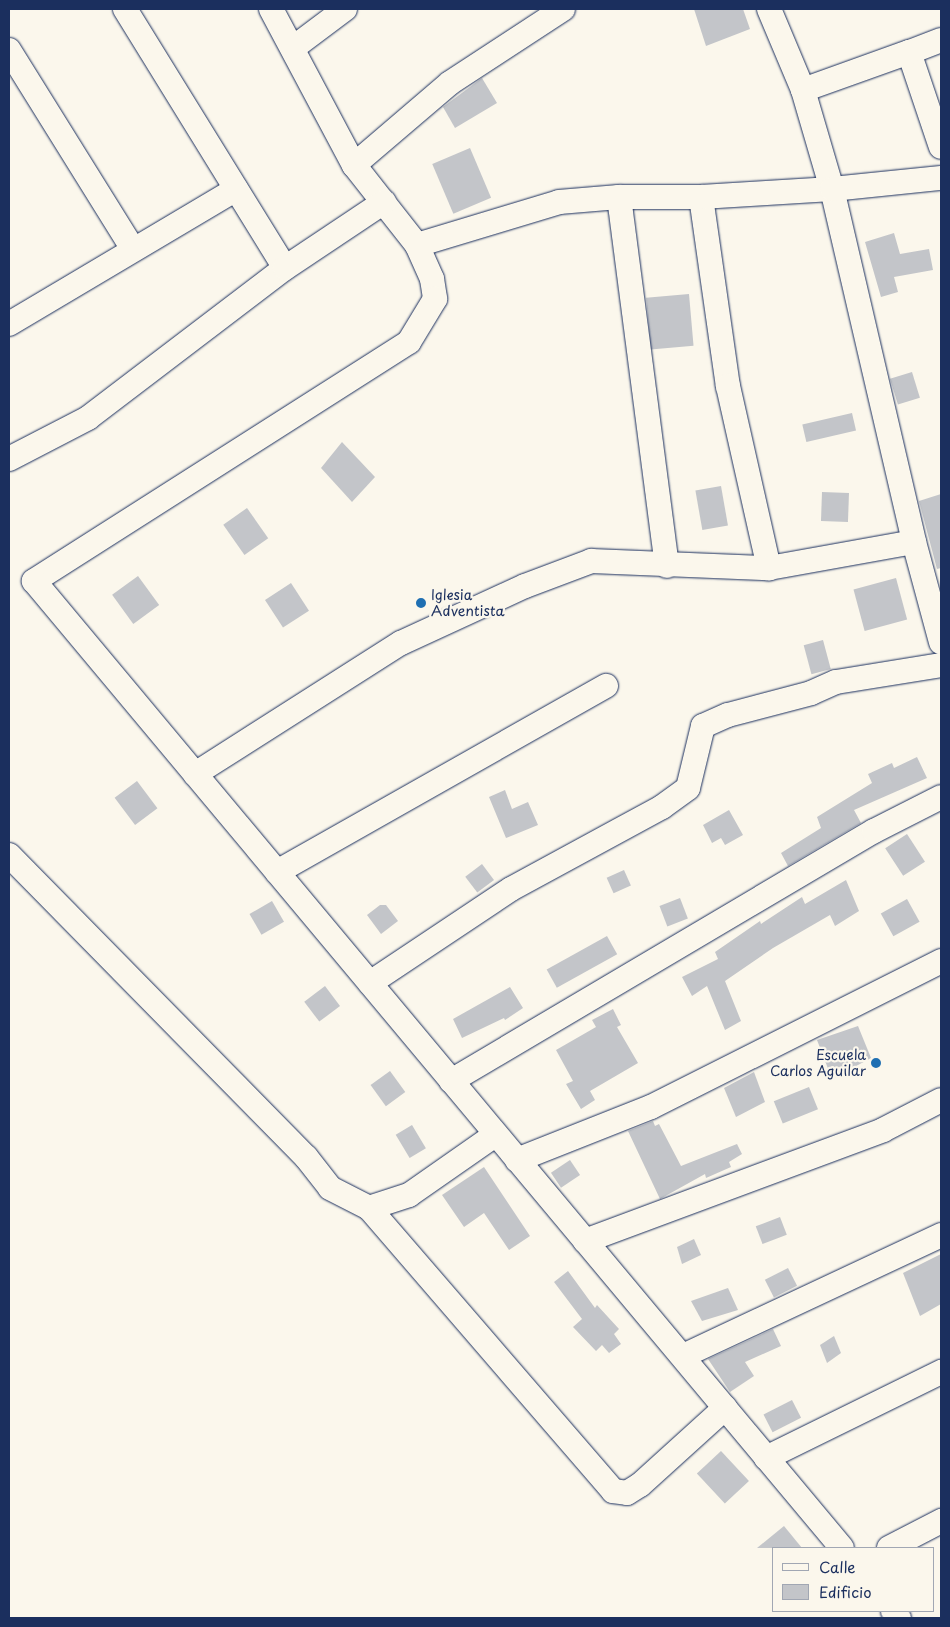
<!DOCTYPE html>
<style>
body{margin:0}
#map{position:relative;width:950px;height:1627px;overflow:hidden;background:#fbf7ec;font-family:"Playpen Sans",sans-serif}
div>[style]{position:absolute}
.building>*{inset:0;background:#c3c5c9;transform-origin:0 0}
.roads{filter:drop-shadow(0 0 1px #1b2f5e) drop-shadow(0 0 1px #1b2f5e)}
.minor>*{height:24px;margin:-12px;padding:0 12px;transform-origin:12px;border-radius:12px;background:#fbf7ec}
.dots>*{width:14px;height:14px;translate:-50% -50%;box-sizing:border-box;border:2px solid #fbf7ec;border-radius:50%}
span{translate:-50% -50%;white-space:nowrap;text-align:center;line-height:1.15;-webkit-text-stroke:4.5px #fbf7ec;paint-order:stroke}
.poi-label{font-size:14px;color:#1b2f5e}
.left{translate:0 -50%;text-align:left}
.right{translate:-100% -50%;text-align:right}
.frame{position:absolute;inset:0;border:10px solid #1b2f5e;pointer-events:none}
.legend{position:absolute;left:772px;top:1547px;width:162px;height:65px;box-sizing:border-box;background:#fbf7ec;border:1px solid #a1a7b3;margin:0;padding:6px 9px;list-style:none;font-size:15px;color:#1b2f5e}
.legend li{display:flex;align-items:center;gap:10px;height:25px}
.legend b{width:25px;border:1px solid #a1a7b3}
</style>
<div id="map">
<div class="building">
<div style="clip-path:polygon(694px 9px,743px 9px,750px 29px,706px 46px)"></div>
<div style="clip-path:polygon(482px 78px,497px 103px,455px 128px,443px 107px)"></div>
<div style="left:470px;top:148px;width:54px;height:41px;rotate:67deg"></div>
<div style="clip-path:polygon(894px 233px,900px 254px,929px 249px,933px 270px,894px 277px,898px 292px,881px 297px,865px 242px)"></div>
<div style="left:689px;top:294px;width:52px;height:43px;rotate:85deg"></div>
<div style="left:912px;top:372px;width:27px;height:23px;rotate:73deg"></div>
<div style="left:852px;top:413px;width:18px;height:51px;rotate:77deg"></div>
<div style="clip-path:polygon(342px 442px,375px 477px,352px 502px,321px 468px)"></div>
<div style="left:721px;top:486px;width:40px;height:26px;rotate:80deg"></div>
<div style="left:822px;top:492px;width:27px;height:29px;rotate:2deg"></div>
<div style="clip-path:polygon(941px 494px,941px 568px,937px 569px,919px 501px)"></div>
<div style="left:247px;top:508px;width:37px;height:29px;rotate:55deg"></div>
<div style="left:138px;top:576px;width:36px;height:32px;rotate:54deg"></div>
<div style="left:896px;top:578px;width:43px;height:44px;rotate:75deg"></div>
<div style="left:291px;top:583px;width:33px;height:31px;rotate:57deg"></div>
<div style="left:823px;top:640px;width:30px;height:20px;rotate:75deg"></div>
<div style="clip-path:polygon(917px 757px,927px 778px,854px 810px,861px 823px,788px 866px,781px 853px,821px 828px,817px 817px,872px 783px,868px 774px,892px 763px,894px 768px)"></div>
<div style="left:137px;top:781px;width:34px;height:28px;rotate:53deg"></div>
<div style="clip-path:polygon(505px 790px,512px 809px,528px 802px,538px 825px,506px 838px,489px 797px)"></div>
<div style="clip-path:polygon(729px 810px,743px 835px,725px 845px,721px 838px,712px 843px,703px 825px)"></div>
<div style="left:907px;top:834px;width:33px;height:26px;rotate:57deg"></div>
<div style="left:482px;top:864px;width:20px;height:21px;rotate:53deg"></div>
<div style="left:624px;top:870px;width:17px;height:19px;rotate:66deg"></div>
<div style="clip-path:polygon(846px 880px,859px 911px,835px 926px,830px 915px,773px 948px,725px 981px,741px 1021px,725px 1030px,707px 986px,692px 996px,682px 977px,718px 959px,715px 952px,760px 921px,761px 924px,802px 897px,805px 904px)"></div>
<div style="left:680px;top:898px;width:22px;height:22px;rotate:69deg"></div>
<div style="left:907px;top:899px;width:26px;height:30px;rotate:61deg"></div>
<div style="left:272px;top:901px;width:24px;height:26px;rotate:60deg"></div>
<div style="clip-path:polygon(380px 905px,386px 905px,398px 921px,381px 934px,367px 915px)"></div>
<div style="left:607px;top:936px;width:21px;height:69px;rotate:61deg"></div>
<div style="left:325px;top:986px;width:25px;height:26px;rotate:53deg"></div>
<div style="clip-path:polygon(510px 987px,523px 1008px,505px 1020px,504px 1018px,462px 1038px,453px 1019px)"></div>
<div style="clip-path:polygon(613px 1009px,621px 1025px,617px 1027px,638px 1063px,590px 1091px,595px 1100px,581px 1109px,566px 1084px,573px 1081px,556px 1050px,596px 1027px,592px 1020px)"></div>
<div style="clip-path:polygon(858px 1026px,871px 1058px,832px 1079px,817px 1040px)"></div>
<div style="left:390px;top:1071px;width:26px;height:24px;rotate:54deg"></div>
<div style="clip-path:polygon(754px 1072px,765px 1102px,736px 1117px,724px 1088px)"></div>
<div style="left:809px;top:1087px;width:24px;height:38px;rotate:68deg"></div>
<div style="clip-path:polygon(653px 1121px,655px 1126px,659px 1124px,681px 1166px,737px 1144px,742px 1154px,729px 1162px,731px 1167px,706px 1178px,705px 1174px,660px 1199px,628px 1131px)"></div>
<div style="left:412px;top:1125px;width:27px;height:19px;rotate:59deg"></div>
<div style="left:570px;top:1160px;width:18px;height:23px;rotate:56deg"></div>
<div style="clip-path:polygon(484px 1167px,530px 1236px,509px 1250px,484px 1213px,464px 1227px,442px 1195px)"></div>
<div style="left:780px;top:1217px;width:19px;height:26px;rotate:69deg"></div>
<div style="clip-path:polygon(694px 1239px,701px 1255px,682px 1264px,677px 1247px)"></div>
<div style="clip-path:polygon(941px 1254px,941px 1304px,920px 1316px,903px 1273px)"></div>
<div style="left:788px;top:1268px;width:20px;height:26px;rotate:63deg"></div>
<div style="clip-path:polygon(568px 1271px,595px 1308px,597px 1305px,619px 1329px,614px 1334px,621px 1344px,609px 1353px,602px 1345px,596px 1351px,573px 1327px,582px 1319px,554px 1282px)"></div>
<div style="clip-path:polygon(728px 1288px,738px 1310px,702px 1321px,691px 1301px)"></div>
<div style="clip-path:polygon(773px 1329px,781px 1346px,745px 1362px,754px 1376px,730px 1392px,708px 1359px)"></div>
<div style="clip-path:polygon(834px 1336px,841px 1353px,827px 1363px,820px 1345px)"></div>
<div style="left:792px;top:1400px;width:20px;height:32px;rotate:63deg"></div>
<div style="left:721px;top:1451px;width:41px;height:33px;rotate:47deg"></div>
<div style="clip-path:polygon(784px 1526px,802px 1548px,757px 1548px)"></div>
</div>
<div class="roads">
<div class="minor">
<div style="left:125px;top:9px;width:304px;rotate:58.3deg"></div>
<div style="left:271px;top:9px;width:177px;rotate:62deg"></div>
<div style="left:354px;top:165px;width:102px;rotate:51.8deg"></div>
<div style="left:417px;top:245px;width:37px;rotate:66deg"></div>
<div style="left:432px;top:279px;width:20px;rotate:81deg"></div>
<div style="left:435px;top:299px;width:50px;rotate:121.2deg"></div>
<div style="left:409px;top:342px;width:445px;rotate:147.5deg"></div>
<div style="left:34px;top:581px;width:1260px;rotate:50.12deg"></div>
<div style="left:769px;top:9px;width:88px;rotate:67.2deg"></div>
<div style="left:803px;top:90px;width:103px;rotate:73.7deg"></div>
<div style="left:832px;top:189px;width:362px;rotate:76.9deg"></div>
<div style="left:914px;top:542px;width:104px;rotate:74.9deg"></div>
<div style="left:941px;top:40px;width:34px;rotate:159deg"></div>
<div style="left:909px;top:52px;width:100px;rotate:71.4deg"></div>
<div style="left:293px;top:48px;width:65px;rotate:-36.9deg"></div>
<div style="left:9px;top:50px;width:234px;rotate:58.1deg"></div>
<div style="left:803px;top:90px;width:113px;rotate:-19.7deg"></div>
<div style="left:354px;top:165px;width:126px;rotate:-40.5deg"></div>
<div style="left:450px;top:83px;width:135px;rotate:-33.2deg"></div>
<div style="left:619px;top:197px;width:372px;rotate:82.6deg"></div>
<div style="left:701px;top:197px;width:191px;rotate:81.9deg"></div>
<div style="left:728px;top:386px;width:187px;rotate:77.3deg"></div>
<div style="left:417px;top:245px;width:148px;rotate:-16.8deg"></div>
<div style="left:559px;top:202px;width:60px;rotate:-4.8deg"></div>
<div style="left:619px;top:197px;width:82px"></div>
<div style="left:701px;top:197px;width:131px;rotate:-3.5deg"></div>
<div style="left:832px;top:189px;width:110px;rotate:-5.8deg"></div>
<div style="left:9px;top:324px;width:264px;rotate:-30.7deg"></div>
<div style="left:9px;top:459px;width:89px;rotate:-27.4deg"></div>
<div style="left:88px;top:418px;width:248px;rotate:-37.3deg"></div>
<div style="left:285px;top:268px;width:119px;rotate:-33.7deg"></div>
<div style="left:195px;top:774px;width:244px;rotate:-32.5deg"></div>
<div style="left:401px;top:643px;width:136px;rotate:-24.7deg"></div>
<div style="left:525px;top:586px;width:71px;rotate:-20.7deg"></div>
<div style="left:591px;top:561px;width:178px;rotate:2.3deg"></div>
<div style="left:769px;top:568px;width:147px;rotate:-10.2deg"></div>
<div style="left:9px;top:855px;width:424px;rotate:45.5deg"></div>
<div style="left:306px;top:1157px;width:39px;rotate:52deg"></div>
<div style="left:330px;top:1188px;width:44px;rotate:27.1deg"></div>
<div style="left:369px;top:1208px;width:42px;rotate:-18deg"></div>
<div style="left:409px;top:1195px;width:105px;rotate:-34.9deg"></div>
<div style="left:277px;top:872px;width:378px;rotate:-29.5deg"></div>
<div style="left:370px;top:983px;width:169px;rotate:-33.7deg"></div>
<div style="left:511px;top:889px;width:172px;rotate:-28.5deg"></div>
<div style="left:662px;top:807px;width:32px;rotate:-36deg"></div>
<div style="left:688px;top:788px;width:64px;rotate:-76.4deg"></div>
<div style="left:703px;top:726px;width:27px;rotate:-24deg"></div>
<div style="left:728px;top:715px;width:86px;rotate:-14.8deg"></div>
<div style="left:811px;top:693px;width:27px;rotate:-24deg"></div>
<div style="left:836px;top:682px;width:106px;rotate:-9.2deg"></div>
<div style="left:451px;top:1081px;width:491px;rotate:-30.6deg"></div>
<div style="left:874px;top:831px;width:75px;rotate:-26.9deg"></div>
<div style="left:517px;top:1160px;width:144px;rotate:-21.6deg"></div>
<div style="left:651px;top:1107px;width:325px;rotate:-26.7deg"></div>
<div style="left:369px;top:1208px;width:374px;rotate:49.2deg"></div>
<div style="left:613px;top:1491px;width:14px;rotate:8deg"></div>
<div style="left:627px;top:1493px;width:15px;rotate:-32deg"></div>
<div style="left:640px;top:1485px;width:115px;rotate:-42.2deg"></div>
<div style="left:585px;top:1241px;width:318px;rotate:-20.4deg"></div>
<div style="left:883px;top:1130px;width:65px;rotate:-27.3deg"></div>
<div style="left:683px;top:1356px;width:285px;rotate:-25.1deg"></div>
<div style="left:766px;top:1458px;width:195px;rotate:-26.2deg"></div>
<div style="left:889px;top:1548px;width:59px;rotate:-27.4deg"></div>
<div style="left:893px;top:1611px;width:9px;rotate:49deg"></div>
</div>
</div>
<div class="dots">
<div style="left:421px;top:603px;background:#1f6fb2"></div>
<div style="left:876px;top:1063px;background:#1f6fb2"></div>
</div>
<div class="poi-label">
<span class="left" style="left:431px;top:603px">Iglesia<br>Adventista</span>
<span class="right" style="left:866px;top:1063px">Escuela<br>Carlos Aguilar</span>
</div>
<div class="frame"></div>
<ul class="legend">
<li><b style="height:6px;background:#fbf7ec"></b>Calle</li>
<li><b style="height:14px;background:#c3c5c9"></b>Edificio</li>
</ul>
</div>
